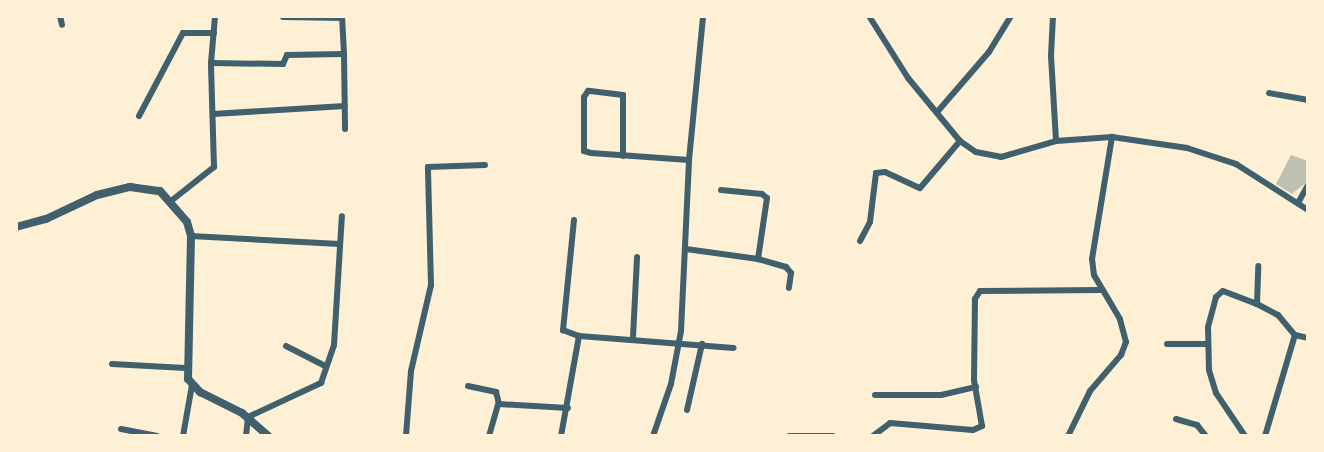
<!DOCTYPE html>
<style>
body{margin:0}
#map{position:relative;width:1324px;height:452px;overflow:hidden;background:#fdf0d5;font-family:"DM Sans",sans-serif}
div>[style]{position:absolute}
.building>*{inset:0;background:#bec0b2}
.minor>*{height:6px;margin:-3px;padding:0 3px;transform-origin:3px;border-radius:3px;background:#3f606c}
.tertiary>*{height:8px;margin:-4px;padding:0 4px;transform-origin:4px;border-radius:4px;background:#3f606c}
span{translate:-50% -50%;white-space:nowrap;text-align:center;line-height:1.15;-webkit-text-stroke:4.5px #fdf0d5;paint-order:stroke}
.frame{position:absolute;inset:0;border:18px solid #fdf0d5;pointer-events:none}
</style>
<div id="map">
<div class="building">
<div style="clip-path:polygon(1291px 155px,1308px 161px,1308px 181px,1292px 194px,1276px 184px)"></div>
</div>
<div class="minor">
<div style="left:60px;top:16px;width:9px;rotate:77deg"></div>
<div style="left:869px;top:16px;width:73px;rotate:57.8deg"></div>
<div style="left:908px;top:78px;width:82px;rotate:50.5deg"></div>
<div style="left:960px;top:141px;width:19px;rotate:35deg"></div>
<div style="left:976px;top:152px;width:25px;rotate:11deg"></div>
<div style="left:1001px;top:157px;width:57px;rotate:-16.2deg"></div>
<div style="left:1056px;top:141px;width:56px;rotate:-4.1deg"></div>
<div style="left:1112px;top:137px;width:76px;rotate:8.3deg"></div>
<div style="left:1187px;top:148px;width:52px;rotate:18.1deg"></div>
<div style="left:1236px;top:164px;width:85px;rotate:32.6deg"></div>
<div style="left:1053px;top:16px;width:40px;rotate:92.9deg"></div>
<div style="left:1051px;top:56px;width:85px;rotate:86.6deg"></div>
<div style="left:344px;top:54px;width:75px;rotate:89.2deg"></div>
<div style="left:211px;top:63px;width:72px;rotate:0.8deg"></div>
<div style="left:283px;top:64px;width:10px;rotate:-66deg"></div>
<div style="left:287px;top:55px;width:57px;rotate:-1deg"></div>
<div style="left:344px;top:54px;width:36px;rotate:-93deg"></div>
<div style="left:342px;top:18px;width:59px;rotate:-179deg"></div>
<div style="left:1269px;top:93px;width:40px;rotate:10deg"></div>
<div style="left:938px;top:111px;width:78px;rotate:-49.2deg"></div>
<div style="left:989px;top:52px;width:42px;rotate:-58.6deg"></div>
<div style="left:213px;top:114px;width:132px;rotate:-3.5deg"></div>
<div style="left:139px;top:116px;width:94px;rotate:-62.1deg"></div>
<div style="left:183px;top:33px;width:31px"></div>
<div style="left:623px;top:156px;width:61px;rotate:-90deg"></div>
<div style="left:623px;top:95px;width:35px;rotate:-173deg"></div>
<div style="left:588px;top:91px;width:7px;rotate:124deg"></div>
<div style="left:584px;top:97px;width:54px;rotate:90deg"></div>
<div style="left:584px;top:151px;width:7px;rotate:16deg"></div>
<div style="left:591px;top:153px;width:98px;rotate:4.1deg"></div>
<div style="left:721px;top:190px;width:41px;rotate:5.6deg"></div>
<div style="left:762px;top:194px;width:6px;rotate:39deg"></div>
<div style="left:767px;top:198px;width:62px;rotate:98.4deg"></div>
<div style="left:171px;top:201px;width:55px;rotate:-38.3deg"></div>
<div style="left:214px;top:167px;width:104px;rotate:-91.7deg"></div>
<div style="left:211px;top:63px;width:47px;rotate:-85.1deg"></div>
<div style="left:1298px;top:203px;width:21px;rotate:-61deg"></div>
<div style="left:574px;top:220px;width:111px;rotate:95.7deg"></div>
<div style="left:563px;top:330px;width:17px;rotate:21deg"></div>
<div style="left:191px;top:236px;width:149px;rotate:3.1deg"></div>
<div style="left:860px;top:241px;width:21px;rotate:-62deg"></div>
<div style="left:870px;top:222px;width:49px;rotate:-83deg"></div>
<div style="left:876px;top:173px;width:9px;rotate:-6deg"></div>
<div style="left:885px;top:172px;width:38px;rotate:25deg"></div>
<div style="left:920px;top:188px;width:62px;rotate:-49.6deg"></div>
<div style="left:686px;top:249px;width:73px;rotate:7.9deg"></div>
<div style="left:758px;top:259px;width:29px;rotate:16deg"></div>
<div style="left:786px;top:267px;width:8px;rotate:50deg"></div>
<div style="left:791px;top:273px;width:15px;rotate:98deg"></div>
<div style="left:1257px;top:304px;width:38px;rotate:-88deg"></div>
<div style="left:633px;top:337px;width:80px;rotate:-87.1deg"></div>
<div style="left:1167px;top:344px;width:40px"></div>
<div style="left:286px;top:346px;width:44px;rotate:27.1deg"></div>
<div style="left:112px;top:364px;width:73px;rotate:3.1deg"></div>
<div style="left:468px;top:386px;width:29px;rotate:12deg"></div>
<div style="left:496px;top:392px;width:12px;rotate:76deg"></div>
<div style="left:499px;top:404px;width:69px;rotate:3.3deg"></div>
<div style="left:875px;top:395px;width:66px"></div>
<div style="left:941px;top:395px;width:36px;rotate:-13deg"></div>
<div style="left:687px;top:410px;width:68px;rotate:-77.2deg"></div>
<div style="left:1176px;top:419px;width:22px;rotate:16deg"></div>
<div style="left:1197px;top:425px;width:14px;rotate:51deg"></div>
<div style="left:121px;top:429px;width:37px;rotate:11deg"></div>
<div style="left:183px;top:436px;width:52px;rotate:-80deg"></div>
<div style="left:246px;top:436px;width:19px;rotate:-84deg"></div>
<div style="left:248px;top:417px;width:81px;rotate:-25deg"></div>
<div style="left:321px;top:383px;width:40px;rotate:-71.1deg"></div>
<div style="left:334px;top:345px;width:129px;rotate:-86.5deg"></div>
<div style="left:406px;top:436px;width:65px;rotate:-85.6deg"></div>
<div style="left:411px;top:371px;width:88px;rotate:-76.9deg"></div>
<div style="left:431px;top:285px;width:118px;rotate:-91.5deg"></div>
<div style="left:428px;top:167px;width:57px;rotate:-2deg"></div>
<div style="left:489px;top:436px;width:33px;rotate:-74deg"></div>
<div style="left:561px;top:436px;width:102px;rotate:-79.8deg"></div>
<div style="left:579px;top:336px;width:155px;rotate:4.4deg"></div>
<div style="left:653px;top:436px;width:55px;rotate:-70.9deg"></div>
<div style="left:671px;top:384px;width:54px;rotate:-79.3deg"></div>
<div style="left:681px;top:331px;width:171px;rotate:-87.3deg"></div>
<div style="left:689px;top:160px;width:145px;rotate:-84.4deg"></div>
<div style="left:789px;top:436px;width:44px"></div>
<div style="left:873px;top:436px;width:21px;rotate:-37deg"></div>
<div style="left:890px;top:423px;width:83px;rotate:4.8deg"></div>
<div style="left:973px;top:430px;width:10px;rotate:-24deg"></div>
<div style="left:982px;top:426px;width:47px;rotate:-99.9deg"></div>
<div style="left:974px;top:380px;width:81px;rotate:-89.3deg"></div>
<div style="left:975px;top:299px;width:9px;rotate:-58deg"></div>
<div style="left:980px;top:291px;width:121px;rotate:-0.5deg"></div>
<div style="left:1068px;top:436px;width:50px;rotate:-63.9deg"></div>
<div style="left:1090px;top:391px;width:48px;rotate:-49.3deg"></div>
<div style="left:1121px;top:355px;width:14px;rotate:-69deg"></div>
<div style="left:1126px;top:342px;width:24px;rotate:-105deg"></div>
<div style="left:1120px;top:319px;width:51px;rotate:-120.6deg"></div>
<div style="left:1094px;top:275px;width:16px;rotate:-97deg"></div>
<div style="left:1092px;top:259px;width:124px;rotate:-80.7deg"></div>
<div style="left:1245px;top:436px;width:52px;rotate:-124deg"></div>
<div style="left:1216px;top:393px;width:24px;rotate:-107deg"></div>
<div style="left:1209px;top:370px;width:43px;rotate:-91.3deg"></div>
<div style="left:1208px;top:327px;width:31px;rotate:-75deg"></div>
<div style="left:1216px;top:297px;width:9px;rotate:-41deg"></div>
<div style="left:1223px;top:291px;width:36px;rotate:21deg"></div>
<div style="left:1257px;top:304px;width:24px;rotate:28deg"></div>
<div style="left:1278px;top:315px;width:26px;rotate:50deg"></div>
<div style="left:1295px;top:335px;width:13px;rotate:13deg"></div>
<div style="left:1265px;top:436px;width:105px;rotate:-73.5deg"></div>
</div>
<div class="tertiary">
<div style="left:16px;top:227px;width:31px;rotate:-15deg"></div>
<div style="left:46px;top:219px;width:56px;rotate:-25.2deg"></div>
<div style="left:97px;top:195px;width:34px;rotate:-14deg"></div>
<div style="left:130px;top:187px;width:30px;rotate:8deg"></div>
<div style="left:160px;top:191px;width:41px;rotate:48.9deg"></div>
<div style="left:187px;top:222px;width:15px;rotate:74deg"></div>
<div style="left:191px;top:236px;width:143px;rotate:91.2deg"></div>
<div style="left:188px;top:379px;width:18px;rotate:47deg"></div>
<div style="left:200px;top:392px;width:47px;rotate:26.6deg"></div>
<div style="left:242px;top:413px;width:35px;rotate:41deg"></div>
</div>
<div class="frame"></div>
</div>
